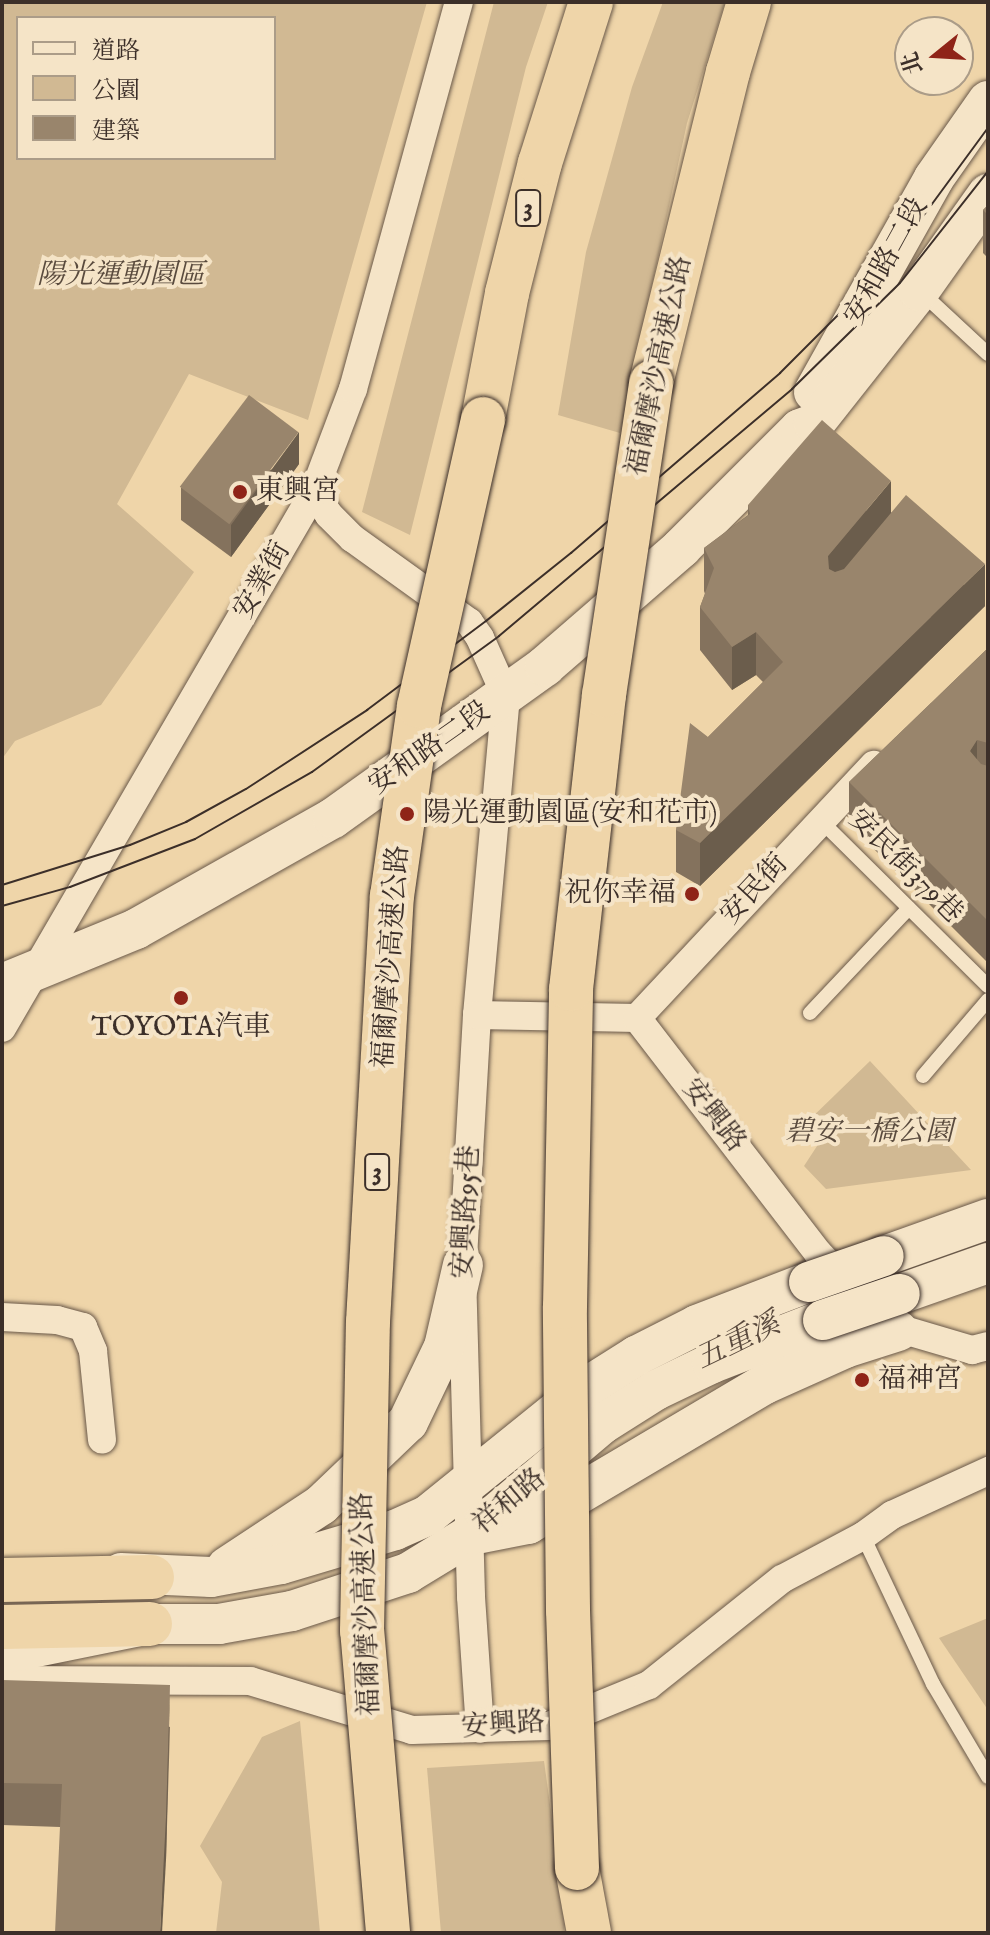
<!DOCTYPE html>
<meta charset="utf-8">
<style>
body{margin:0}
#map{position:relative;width:990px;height:1935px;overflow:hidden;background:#efd5a9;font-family:"IM FELL English","Noto Serif TC",serif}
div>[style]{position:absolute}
.green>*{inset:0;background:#d1b993}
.roads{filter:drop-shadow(0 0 2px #695849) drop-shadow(0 0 2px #695849)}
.lane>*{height:14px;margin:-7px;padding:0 7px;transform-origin:7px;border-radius:7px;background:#f5e4c7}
.street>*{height:28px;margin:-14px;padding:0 14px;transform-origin:14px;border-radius:14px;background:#f5e4c7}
.secondary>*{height:40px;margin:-20px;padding:0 20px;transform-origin:20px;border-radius:20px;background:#f5e4c7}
.highway>*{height:44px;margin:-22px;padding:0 22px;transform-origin:22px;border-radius:22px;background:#efd5a9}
.tram>*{height:2px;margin:-1px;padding:0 1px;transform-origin:1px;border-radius:1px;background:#3c2f29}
.bridges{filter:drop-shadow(0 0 2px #3c2f29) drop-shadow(0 0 2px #3c2f29)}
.secondary-bridge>*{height:40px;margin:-20px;padding:0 20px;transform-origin:20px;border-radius:20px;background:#f5e4c7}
.highway-bridge>*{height:44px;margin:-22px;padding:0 22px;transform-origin:22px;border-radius:22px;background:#efd5a9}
.wall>*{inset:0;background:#84725d}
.shaded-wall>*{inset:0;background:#6b5d4c}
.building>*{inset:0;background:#99856c;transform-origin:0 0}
.dots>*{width:22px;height:22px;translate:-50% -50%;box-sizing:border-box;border:4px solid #f5e4c7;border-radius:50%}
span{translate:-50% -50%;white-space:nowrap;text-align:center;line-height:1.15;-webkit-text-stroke:8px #f5e4c7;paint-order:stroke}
.shield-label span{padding:2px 6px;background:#f5e4c7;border:2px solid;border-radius:6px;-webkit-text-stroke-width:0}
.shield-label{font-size:26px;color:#3c2f29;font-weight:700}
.street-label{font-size:28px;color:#3c2f29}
.park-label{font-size:28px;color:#5a4b3e;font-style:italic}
.poi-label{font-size:28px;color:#3c2f29}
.left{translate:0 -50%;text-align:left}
.right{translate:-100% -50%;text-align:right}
.water-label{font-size:30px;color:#5a4a3e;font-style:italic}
.frame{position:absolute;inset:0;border:4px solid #3c2f29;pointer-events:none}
.legend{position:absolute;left:16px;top:16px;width:260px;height:144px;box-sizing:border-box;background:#f5e4c7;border:2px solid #ab9c88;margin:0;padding:10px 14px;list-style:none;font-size:24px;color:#3c2f29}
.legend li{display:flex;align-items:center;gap:16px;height:40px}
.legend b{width:40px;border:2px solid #ab9c88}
.north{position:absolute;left:894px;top:16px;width:80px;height:80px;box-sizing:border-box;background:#f5e4c7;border:2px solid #ab9c88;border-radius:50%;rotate:252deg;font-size:22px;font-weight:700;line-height:32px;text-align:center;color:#3c2f29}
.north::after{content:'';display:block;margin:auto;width:28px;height:36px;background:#8f2418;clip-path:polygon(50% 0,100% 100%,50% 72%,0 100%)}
</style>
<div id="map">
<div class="green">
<div style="clip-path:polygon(evenodd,2px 2px,427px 2px,308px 420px,189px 374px,117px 504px,194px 572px,101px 705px,15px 741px,2px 759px,2px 2px,18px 18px,274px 18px,274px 158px,18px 158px,18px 18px)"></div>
<div style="clip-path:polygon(494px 2px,548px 2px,526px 67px,410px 535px,362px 512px)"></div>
<div style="clip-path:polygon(663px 2px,725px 2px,687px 123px,620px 433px,558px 415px,586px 252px,632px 87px)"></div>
<div style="clip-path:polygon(870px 1061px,971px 1170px,826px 1189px,804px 1166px,819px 1143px,803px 1126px)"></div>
<div style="clip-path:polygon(988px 1618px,988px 1710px,939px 1638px)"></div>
<div style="clip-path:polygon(300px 1721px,320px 1933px,216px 1933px,222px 1882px,200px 1846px,262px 1737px)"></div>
<div style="clip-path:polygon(544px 1761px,566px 1921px,563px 1933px,441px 1933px,427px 1768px)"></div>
</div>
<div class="roads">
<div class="lane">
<div style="left:921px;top:292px;width:91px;rotate:42.8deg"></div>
<div style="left:820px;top:820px;width:236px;rotate:44.7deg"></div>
<div style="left:810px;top:1013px;width:144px;rotate:-46.7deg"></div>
<div style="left:923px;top:1076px;width:100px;rotate:-49.5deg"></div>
<div style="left:863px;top:1536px;width:164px;rotate:64.7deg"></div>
<div style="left:933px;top:1684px;width:108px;rotate:59.4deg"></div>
</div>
<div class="street">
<div style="left:314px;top:492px;width:27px;rotate:57deg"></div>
<div style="left:329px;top:515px;width:33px;rotate:45deg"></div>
<div style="left:352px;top:538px;width:144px;rotate:35.7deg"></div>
<div style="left:469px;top:622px;width:19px;rotate:55deg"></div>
<div style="left:480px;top:638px;width:64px;rotate:65.9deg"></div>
<div style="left:506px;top:696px;width:320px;rotate:95.2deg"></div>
<div style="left:477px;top:1015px;width:258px;rotate:93.3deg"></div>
<div style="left:462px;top:1273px;width:324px;rotate:88.4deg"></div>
<div style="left:471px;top:1597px;width:132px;rotate:86.1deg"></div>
<div style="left:477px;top:1015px;width:160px;rotate:1.1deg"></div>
<div style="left:637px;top:1018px;width:347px;rotate:-46.9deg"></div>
<div style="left:637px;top:1018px;width:297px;rotate:52.4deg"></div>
<div style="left:818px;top:1253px;width:100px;rotate:46.2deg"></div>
<div style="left:887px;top:1325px;width:89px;rotate:16.4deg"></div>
<div style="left:972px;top:1350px;width:16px;rotate:-14deg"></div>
<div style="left:2px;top:1028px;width:620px;rotate:-59.8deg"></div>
<div style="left:314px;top:492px;width:110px;rotate:-69.3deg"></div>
<div style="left:353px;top:389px;width:401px;rotate:-74.7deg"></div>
<div style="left:2px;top:1317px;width:55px;rotate:3.1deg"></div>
<div style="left:57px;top:1320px;width:27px;rotate:15deg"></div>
<div style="left:83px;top:1327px;width:26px;rotate:67deg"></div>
<div style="left:93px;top:1351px;width:89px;rotate:84.2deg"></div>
<div style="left:2px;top:1680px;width:248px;rotate:0.2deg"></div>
<div style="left:250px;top:1681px;width:169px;rotate:16.8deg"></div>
<div style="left:412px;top:1730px;width:137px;rotate:-1.7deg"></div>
<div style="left:549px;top:1726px;width:108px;rotate:-22.3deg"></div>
<div style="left:649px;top:1685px;width:170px;rotate:-38.6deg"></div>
<div style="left:782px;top:1579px;width:92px;rotate:-28deg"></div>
<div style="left:863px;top:1536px;width:36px;rotate:-36deg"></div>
<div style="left:892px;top:1515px;width:106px;rotate:-24.6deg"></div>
</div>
<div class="secondary">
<div style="left:814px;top:392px;width:245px;rotate:-60.7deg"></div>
<div style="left:934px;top:178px;width:94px;rotate:-55deg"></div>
<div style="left:2px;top:984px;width:145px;rotate:-22.3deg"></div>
<div style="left:136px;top:929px;width:226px;rotate:-29.4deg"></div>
<div style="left:333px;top:818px;width:261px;rotate:-35.6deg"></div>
<div style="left:545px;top:666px;width:180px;rotate:-40.9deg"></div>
<div style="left:681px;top:548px;width:168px;rotate:-45deg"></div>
<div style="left:800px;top:429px;width:15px;rotate:-20deg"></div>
<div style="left:814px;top:424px;width:169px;rotate:-51.7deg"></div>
<div style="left:919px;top:291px;width:119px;rotate:-54.6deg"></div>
<div style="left:884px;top:1256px;width:110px;rotate:-19.6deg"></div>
<div style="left:900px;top:1294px;width:93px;rotate:-19.4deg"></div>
<div style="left:476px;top:1534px;width:53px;rotate:-10.9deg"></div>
<div style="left:528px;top:1524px;width:275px;rotate:-30.6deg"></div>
<div style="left:765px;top:1384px;width:88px;rotate:-24.2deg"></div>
<div style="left:845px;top:1348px;width:56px;rotate:-17.8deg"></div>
<div style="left:227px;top:1567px;width:113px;rotate:-33.4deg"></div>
<div style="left:321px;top:1505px;width:120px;rotate:-43.7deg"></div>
<div style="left:408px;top:1422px;width:83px;rotate:-64.4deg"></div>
<div style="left:444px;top:1347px;width:84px;rotate:-77deg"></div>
<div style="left:121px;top:1573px;width:90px;rotate:2.5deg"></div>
<div style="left:211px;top:1577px;width:71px;rotate:-10.5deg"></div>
<div style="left:281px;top:1564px;width:119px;rotate:-16.6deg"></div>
<div style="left:395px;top:1530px;width:36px;rotate:-24deg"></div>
<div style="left:428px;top:1515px;width:201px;rotate:-38.9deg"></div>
<div style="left:584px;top:1389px;width:62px;rotate:-32.4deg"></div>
<div style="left:636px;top:1356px;width:68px;rotate:-26.9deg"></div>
<div style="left:697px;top:1325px;width:120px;rotate:-21deg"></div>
<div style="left:2px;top:1654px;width:151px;rotate:-11.5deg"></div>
<div style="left:150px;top:1624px;width:69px"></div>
<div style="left:219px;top:1624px;width:74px;rotate:-10.1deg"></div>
<div style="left:292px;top:1611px;width:122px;rotate:-18.1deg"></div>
<div style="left:408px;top:1573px;width:75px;rotate:-31.4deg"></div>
<div style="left:472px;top:1534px;width:170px;rotate:-40.2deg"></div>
<div style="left:602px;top:1424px;width:64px;rotate:-32.2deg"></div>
<div style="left:656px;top:1390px;width:62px;rotate:-25.7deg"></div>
<div style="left:712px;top:1363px;width:119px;rotate:-21.2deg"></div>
</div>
<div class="highway">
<div style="left:651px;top:383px;width:320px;rotate:-76.1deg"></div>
<div style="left:728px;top:72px;width:73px;rotate:-73.3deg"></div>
<div style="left:483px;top:419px;width:128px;rotate:-79.2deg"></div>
<div style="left:507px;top:293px;width:134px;rotate:-75.8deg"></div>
<div style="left:540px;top:163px;width:169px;rotate:-72.4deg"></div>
<div style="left:2px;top:1580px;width:150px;rotate:-1.1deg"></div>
<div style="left:2px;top:1627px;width:148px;rotate:-1.2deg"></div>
<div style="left:577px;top:1868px;width:66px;rotate:79.5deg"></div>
</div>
</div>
<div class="tram">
<div style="left:2px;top:885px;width:134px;rotate:-17.4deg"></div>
<div style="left:130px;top:845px;width:61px;rotate:-22.3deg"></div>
<div style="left:186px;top:822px;width:68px;rotate:-28.8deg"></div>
<div style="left:246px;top:789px;width:145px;rotate:-33.1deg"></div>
<div style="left:367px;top:710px;width:149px;rotate:-36.8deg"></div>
<div style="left:486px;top:621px;width:109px;rotate:-38.7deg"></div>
<div style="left:571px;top:553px;width:276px;rotate:-40.7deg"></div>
<div style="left:780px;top:373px;width:148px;rotate:-45deg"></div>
<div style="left:885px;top:268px;width:174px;rotate:-53.7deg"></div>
<div style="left:2px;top:906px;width:71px;rotate:-15.6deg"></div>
<div style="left:70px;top:887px;width:134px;rotate:-21deg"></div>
<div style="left:195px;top:839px;width:135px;rotate:-29.8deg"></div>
<div style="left:312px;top:772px;width:231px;rotate:-36deg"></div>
<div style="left:499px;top:636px;width:383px;rotate:-40.1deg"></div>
<div style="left:792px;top:389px;width:151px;rotate:-44.5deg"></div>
<div style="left:900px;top:283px;width:142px;rotate:-51.8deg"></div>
</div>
<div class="bridges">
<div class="secondary-bridge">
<div style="left:809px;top:1282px;width:79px;rotate:-19.1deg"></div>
<div style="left:823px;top:1320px;width:81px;rotate:-18.7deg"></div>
</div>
<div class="highway-bridge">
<div style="left:577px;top:1868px;width:258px;rotate:-92deg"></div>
<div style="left:568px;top:1610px;width:303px;rotate:-90.6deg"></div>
<div style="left:565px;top:1307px;width:318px;rotate:-88.9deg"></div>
<div style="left:571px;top:989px;width:296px;rotate:-83.6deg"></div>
<div style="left:604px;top:695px;width:316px;rotate:-81.4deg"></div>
<div style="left:388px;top:1932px;width:302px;rotate:-94.9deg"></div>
<div style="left:362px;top:1631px;width:309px;rotate:-88.9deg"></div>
<div style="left:368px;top:1322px;width:427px;rotate:-86.8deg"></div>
<div style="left:392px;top:896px;width:192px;rotate:-81.9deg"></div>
<div style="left:419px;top:706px;width:294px;rotate:-77.4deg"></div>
</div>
</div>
<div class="wall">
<div style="clip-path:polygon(988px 205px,988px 258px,983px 253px,983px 210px)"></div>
<div style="clip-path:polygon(299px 464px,231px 557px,181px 520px,181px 488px)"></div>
<div style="clip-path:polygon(748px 505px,891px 512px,985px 606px,700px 886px,676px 872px,676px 830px,708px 737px,763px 682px,756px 675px,732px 690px,700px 650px,700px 607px,705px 594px,704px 591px,704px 548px,748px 515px)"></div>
<div style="clip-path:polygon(988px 648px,988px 963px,849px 824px,849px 782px)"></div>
<div style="clip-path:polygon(2px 1680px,170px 1727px,166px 1860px,60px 1827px,2px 1825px)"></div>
</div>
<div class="shaded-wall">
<div style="clip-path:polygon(299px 432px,299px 464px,231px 557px,231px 525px)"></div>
<div style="clip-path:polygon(891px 481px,891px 524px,828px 599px,828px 556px)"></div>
<div style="clip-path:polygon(985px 564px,985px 606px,700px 886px,700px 843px)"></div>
<div style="clip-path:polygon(756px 632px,756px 675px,732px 690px,732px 647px)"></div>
<div style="clip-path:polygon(977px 740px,977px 783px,970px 751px)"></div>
<div style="clip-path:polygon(170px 1685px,166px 1860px,162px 1933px,160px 1933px)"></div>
</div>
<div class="building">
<div style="clip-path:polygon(988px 205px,988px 215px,983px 210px)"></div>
<div style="left:249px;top:395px;width:62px;height:115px;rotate:37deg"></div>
<div style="clip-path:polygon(822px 420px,891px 481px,828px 556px,829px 569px,835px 572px,844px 569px,906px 495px,985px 564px,700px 843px,676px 830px,690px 723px,708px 737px,783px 662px,756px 632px,732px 647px,700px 607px,714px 568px,704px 548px,750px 514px,748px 505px)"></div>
<div style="clip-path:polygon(988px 648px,988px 743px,977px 740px,970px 751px,981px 764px,988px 766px,988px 921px,849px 782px)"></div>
<div style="clip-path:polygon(2px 1680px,170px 1685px,166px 1817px,160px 1933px,55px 1933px,62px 1784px,2px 1783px)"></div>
</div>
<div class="dots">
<div style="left:240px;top:492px;background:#8f2418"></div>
<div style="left:407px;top:814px;background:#8f2418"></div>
<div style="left:692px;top:894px;background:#8f2418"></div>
<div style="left:181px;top:998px;background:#8f2418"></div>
<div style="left:862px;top:1380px;background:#8f2418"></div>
</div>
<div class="shield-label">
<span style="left:528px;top:208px">3</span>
<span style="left:377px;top:1172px">3</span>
</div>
<div class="street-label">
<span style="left:887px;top:262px;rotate:-61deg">安和路二段</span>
<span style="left:660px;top:366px;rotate:-78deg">福爾摩沙高速公路</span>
<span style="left:263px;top:581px;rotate:-60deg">安業街</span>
<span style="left:430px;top:749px;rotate:-35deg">安和路二段</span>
<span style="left:905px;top:867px;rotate:45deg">安民街379巷</span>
<span style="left:755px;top:890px;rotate:-47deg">安民街</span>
<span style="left:392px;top:957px;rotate:-86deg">福爾摩沙高速公路</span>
<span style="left:713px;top:1116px;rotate:52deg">安興路</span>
<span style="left:467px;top:1212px;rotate:-87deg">安興路95巷</span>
<span style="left:510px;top:1502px;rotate:-40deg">祥和路</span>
<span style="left:367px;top:1604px;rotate:-92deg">福爾摩沙高速公路</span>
<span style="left:503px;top:1726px;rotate:-4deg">安興路</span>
</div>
<div class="park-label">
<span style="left:121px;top:276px">陽光運動園區</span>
<span style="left:869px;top:1133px">碧安一橋公園</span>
</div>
<div class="poi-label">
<span class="left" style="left:256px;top:492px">東興宮</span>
<span class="left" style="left:423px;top:814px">陽光運動園區(安和花市)</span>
<span class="right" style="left:676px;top:894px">祝你幸福</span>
<span style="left:181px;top:1028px">TOYOTA汽車</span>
<span class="left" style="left:878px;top:1380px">福神宮</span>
</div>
<div class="water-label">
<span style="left:738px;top:1342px;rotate:-26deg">五重溪</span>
</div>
<div class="frame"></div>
<ul class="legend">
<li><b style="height:10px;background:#f5e4c7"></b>道路</li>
<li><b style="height:22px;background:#d1b993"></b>公園</li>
<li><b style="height:22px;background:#99856c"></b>建築</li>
</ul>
<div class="north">北</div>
</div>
